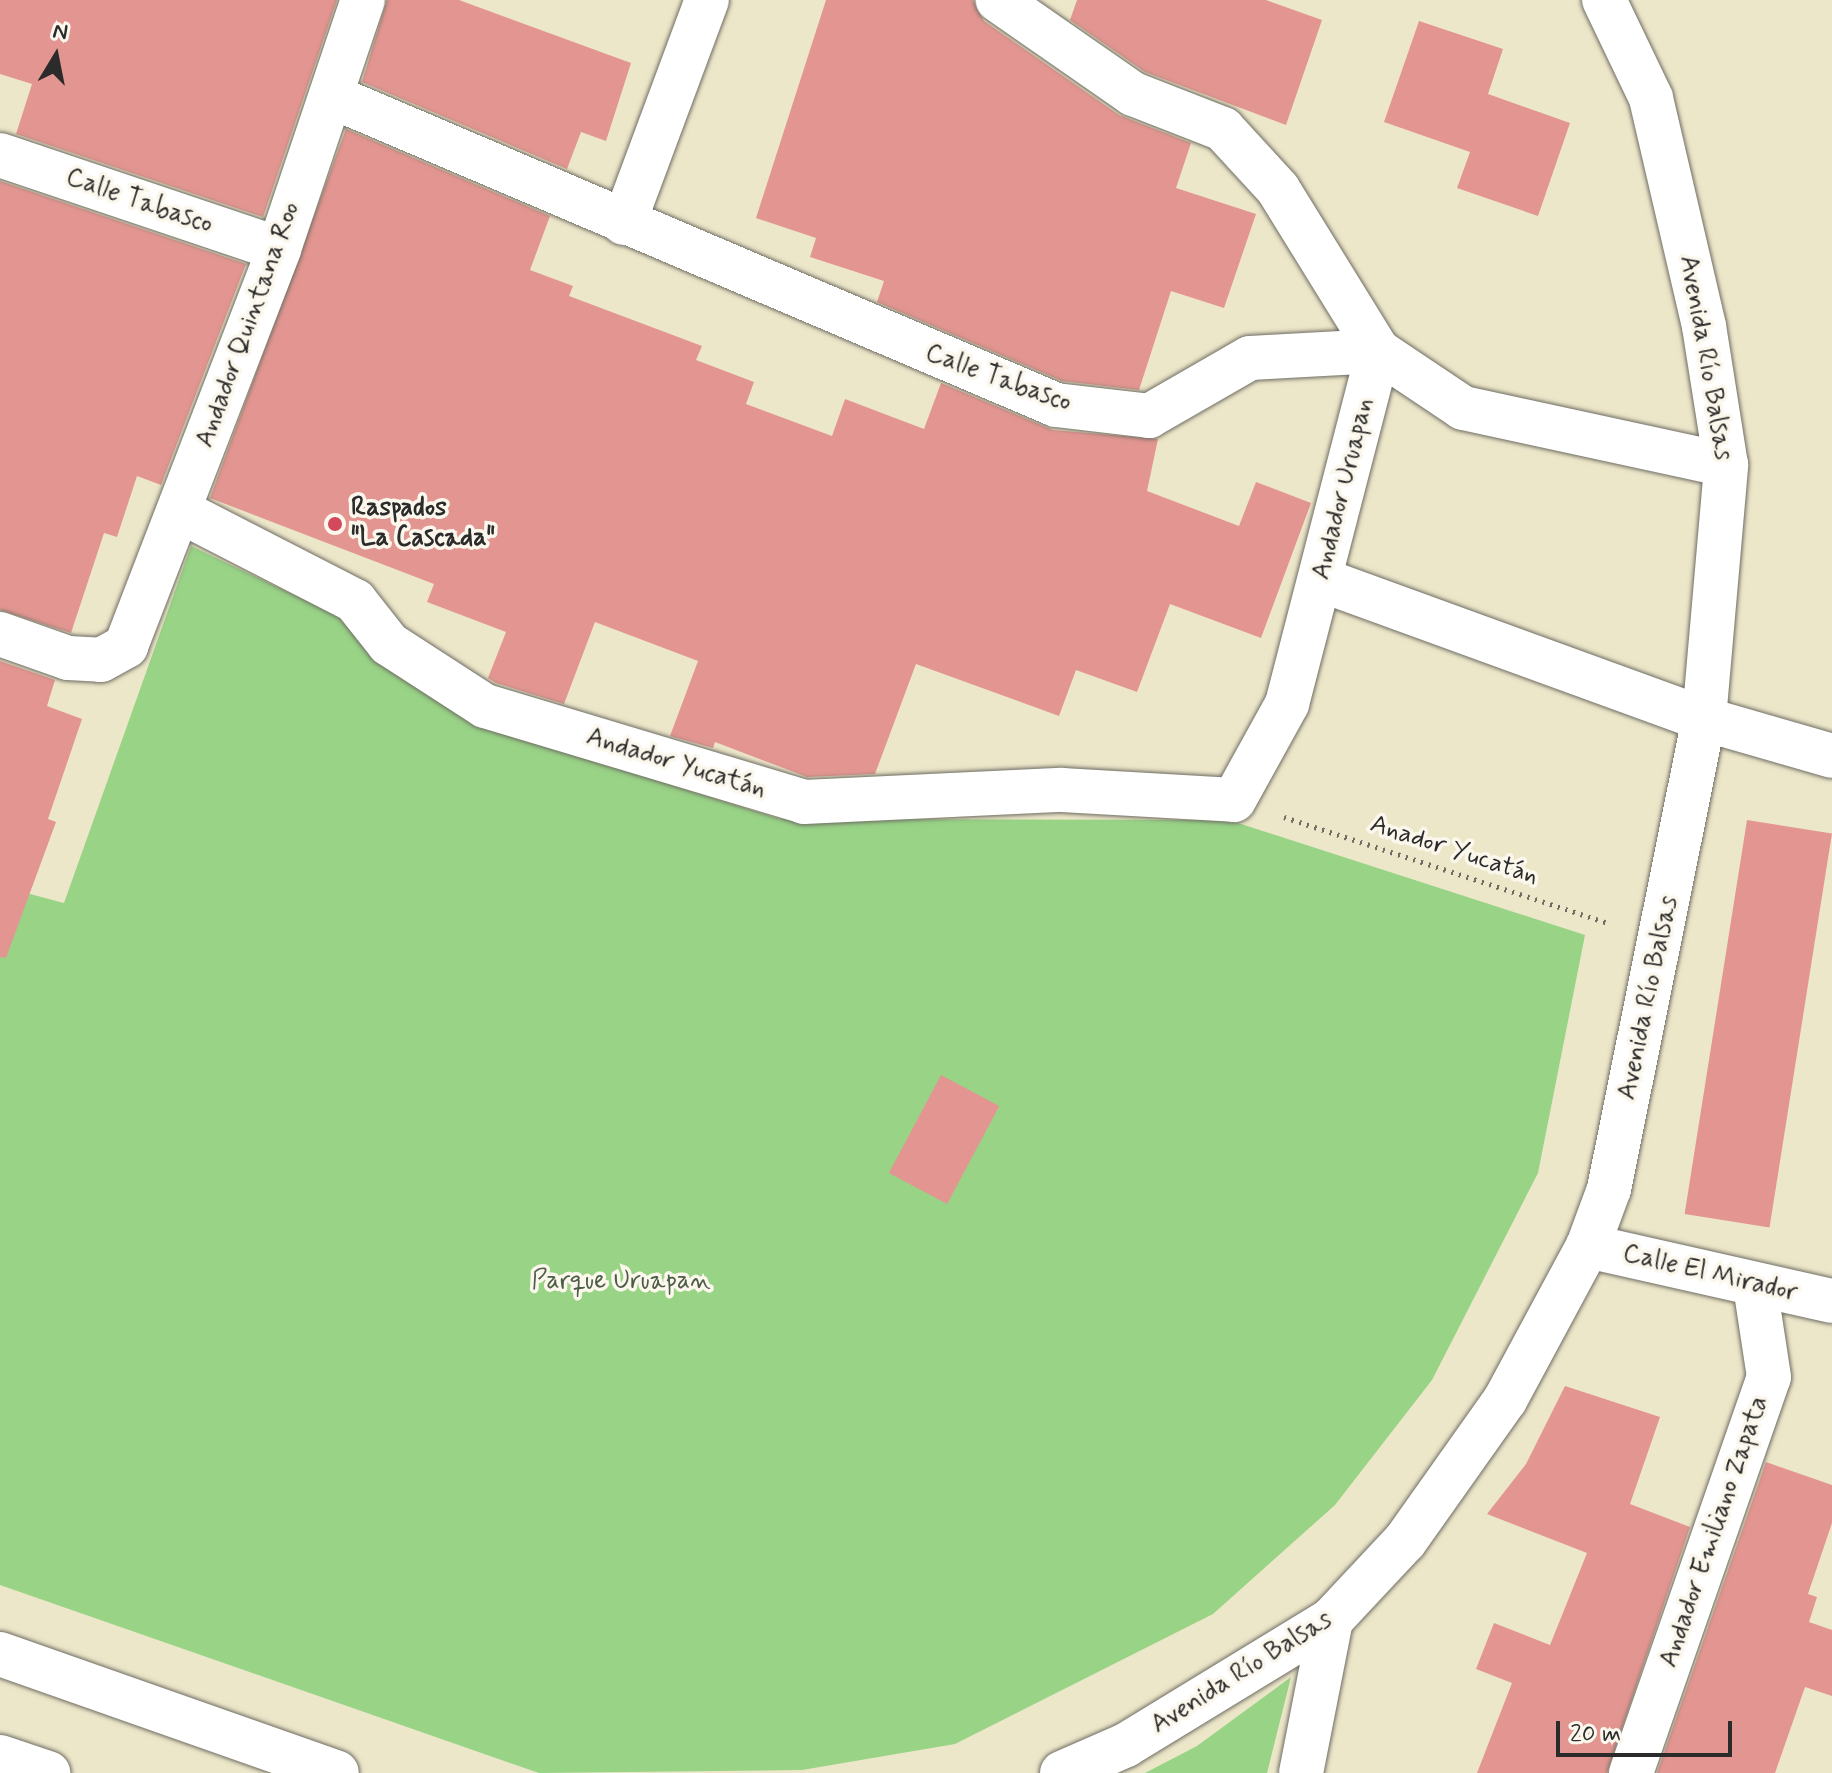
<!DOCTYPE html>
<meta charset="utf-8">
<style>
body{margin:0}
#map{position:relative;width:1832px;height:1773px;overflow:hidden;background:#ede7ca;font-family:Mynerve,sans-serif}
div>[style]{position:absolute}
.green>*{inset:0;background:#98d386}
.building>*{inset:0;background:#e39691;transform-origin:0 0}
.path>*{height:5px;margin-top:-2.5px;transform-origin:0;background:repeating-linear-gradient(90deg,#6f6d63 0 2px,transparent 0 8px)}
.roads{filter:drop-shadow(0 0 2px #6f6d63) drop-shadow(0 0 2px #6f6d63)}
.minor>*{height:44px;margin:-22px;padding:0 22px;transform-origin:22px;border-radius:22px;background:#fff}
.tertiary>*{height:44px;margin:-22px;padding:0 22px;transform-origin:22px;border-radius:22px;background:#fff}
.dots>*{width:22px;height:22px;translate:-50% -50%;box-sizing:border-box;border:4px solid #fbf7ec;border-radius:50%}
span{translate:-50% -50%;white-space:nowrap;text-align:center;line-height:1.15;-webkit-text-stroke:7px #fbf7ec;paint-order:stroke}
.street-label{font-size:26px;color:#2b2b2b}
.poi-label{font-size:26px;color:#2b2b2b;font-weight:700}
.left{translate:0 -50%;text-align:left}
.park-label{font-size:26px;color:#4c5d46}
.north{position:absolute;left:16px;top:16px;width:80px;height:80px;-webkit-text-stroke:6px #fbf7ec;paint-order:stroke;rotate:10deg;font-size:22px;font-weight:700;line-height:32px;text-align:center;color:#2b2b2b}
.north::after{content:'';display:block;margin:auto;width:28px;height:36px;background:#2b2b2b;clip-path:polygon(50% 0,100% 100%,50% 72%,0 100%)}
.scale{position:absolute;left:1556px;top:1721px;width:176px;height:36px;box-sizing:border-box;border:4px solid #2b2b2b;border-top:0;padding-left:10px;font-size:24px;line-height:28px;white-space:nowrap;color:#2b2b2b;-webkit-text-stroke:6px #fbf7ec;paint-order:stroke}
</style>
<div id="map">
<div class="green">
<div style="clip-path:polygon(191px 546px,342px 618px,484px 726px,780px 819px,1229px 820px,1585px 935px,1538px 1173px,1432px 1380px,1335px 1505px,1213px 1614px,955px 1744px,802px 1770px,539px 1773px,0 1585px,0 886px,64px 903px)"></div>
<div style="clip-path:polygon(1291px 1677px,1267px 1773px,1145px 1773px,1197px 1746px)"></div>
</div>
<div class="building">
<div style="clip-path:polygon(0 0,337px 0,263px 217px,16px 134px,32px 84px,0 74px)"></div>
<div style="clip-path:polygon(387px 0,459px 0,631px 63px,606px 141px,581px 132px,567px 169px,362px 82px)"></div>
<div style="clip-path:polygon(826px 0,973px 0,984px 21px,1119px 115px,1191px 143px,1176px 188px,1256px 214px,1224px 308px,1171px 291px,1139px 390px,1062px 381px,877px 302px,884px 281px,810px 257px,816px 238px,756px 218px)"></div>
<div style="clip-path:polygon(1077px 0,1266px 0,1322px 20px,1286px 125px,1145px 72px,1070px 20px)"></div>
<div style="clip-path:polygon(1419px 21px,1503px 49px,1488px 94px,1570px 123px,1538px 216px,1457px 188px,1470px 152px,1384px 122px)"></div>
<div style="clip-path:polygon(346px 129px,550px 216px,530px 270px,573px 286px,569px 296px,702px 346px,696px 360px,754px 382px,746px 404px,832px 436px,845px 399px,924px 429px,941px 383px,1053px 430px,1158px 439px,1147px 491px,1239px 526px,1256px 482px,1311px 503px,1261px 638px,1170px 604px,1137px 692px,1076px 670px,1059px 716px,916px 664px,875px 774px,807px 777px,715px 742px,713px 748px,670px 736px,698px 661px,595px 622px,564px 704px,496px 683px,488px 678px,506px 632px,427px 602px,434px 584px,210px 498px)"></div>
<div style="clip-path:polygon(0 181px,246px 264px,161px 485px,137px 476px,117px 537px,104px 533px,71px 633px,0 610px)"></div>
<div style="clip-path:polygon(0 661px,55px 680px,47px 706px,82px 719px,48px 819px,56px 822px,6px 958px,0 957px)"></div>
<div style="left:1747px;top:820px;width:86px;height:399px;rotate:9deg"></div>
<div style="left:941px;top:1075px;width:66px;height:111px;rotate:28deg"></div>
<div style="clip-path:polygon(1565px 1386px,1660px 1417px,1630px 1504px,1690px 1527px,1607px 1773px,1477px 1773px,1512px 1683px,1476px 1669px,1494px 1623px,1550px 1645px,1587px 1553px,1487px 1514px,1526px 1464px)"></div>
<div style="clip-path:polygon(1766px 1462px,1832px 1485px,1832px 1523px,1808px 1594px,1817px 1597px,1809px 1622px,1832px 1630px,1832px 1696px,1805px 1687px,1775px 1773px,1657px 1773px)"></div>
</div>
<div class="path">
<div style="left:1284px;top:817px;width:342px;rotate:18.1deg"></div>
</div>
<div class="roads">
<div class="minor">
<div style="left:331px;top:96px;width:788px;rotate:23.08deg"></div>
<div style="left:1056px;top:405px;width:94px;rotate:6.7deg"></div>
<div style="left:1149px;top:416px;width:116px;rotate:-29.9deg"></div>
<div style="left:1250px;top:358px;width:128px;rotate:-3.1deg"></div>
<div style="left:1378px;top:351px;width:102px;rotate:33.8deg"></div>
<div style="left:1463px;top:408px;width:269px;rotate:12.2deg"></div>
<div style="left:0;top:155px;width:294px;rotate:18.6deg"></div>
<div style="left:624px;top:223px;width:238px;rotate:-69.6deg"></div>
<div style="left:180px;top:511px;width:197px;rotate:27.2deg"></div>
<div style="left:355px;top:601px;width:55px;rotate:51.7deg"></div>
<div style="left:389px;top:644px;width:114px;rotate:32.9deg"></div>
<div style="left:485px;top:706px;width:333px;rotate:16.7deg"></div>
<div style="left:804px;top:802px;width:258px;rotate:-2.7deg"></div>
<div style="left:1062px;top:790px;width:172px;rotate:3.3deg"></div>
<div style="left:1234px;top:800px;width:110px;rotate:-61.1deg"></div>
<div style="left:1287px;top:704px;width:365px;rotate:-75.5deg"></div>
<div style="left:1378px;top:351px;width:190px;rotate:-121.7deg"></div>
<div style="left:1278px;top:189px;width:81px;rotate:-132.5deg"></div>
<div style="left:1223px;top:129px;width:97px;rotate:-158.7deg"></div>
<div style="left:1133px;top:94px;width:165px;rotate:-145.2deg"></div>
<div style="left:1322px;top:580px;width:407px;rotate:20deg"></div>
<div style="left:1704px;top:719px;width:133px;rotate:16.1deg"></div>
<div style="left:0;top:634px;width:72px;rotate:19.4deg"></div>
<div style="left:68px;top:658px;width:33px;rotate:3deg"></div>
<div style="left:101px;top:660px;width:29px;rotate:-29deg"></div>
<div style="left:126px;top:646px;width:425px;rotate:-68.9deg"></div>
<div style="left:279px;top:249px;width:263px;rotate:-71.4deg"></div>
<div style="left:1588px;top:1246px;width:250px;rotate:12.7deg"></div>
<div style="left:1301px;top:1773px;width:156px;rotate:-78.9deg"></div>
<div style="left:1631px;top:1773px;width:419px;rotate:-70.8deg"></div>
<div style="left:1769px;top:1377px;width:92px;rotate:-98.7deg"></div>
</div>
<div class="tertiary">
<div style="left:0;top:1654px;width:357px;rotate:19.4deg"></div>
<div style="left:0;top:1757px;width:51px;rotate:18.4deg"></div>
<div style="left:1062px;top:1773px;width:70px;rotate:-23.6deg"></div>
<div style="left:1126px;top:1745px;width:240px;rotate:-31.4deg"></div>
<div style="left:1331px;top:1620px;width:108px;rotate:-46.9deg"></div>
<div style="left:1405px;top:1541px;width:173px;rotate:-54.7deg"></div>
<div style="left:1505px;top:1400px;width:175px;rotate:-61.7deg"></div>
<div style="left:1588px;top:1246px;width:61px;rotate:-69.8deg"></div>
<div style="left:1609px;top:1189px;width:480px;rotate:-78.6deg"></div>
<div style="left:1704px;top:719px;width:255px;rotate:-85deg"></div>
<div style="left:1726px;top:465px;width:141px;rotate:-99deg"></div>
<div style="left:1704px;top:326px;width:234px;rotate:-103.1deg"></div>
<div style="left:1651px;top:98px;width:109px;rotate:-115.6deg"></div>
</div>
</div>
<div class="dots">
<div style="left:335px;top:524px;background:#d1495b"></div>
</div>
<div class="street-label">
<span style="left:139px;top:202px;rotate:19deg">Calle Tabasco</span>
<span style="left:249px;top:325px;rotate:-70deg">Andador Quintana Roo</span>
<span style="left:1705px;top:358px;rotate:80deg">Avenida Río Balsas</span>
<span style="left:998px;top:379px;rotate:20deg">Calle Tabasco</span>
<span style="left:1344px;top:489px;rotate:-76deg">Andador Uruapan</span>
<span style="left:676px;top:764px;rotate:17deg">Andador Yucatán</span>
<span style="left:1454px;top:851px;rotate:18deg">Anador Yucatán</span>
<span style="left:1649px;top:998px;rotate:-78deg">Avenida Río Balsas</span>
<span style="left:1710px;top:1274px;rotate:13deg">Calle El Mirador</span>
<span style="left:1715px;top:1532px;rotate:-71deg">Andador Emiliano Zapata</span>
<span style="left:1242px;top:1673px;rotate:-32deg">Avenida Río Balsas</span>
</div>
<div class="poi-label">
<span class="left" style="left:351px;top:524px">Raspados<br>"La Cascada"</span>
</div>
<div class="park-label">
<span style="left:621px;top:1282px">Parque Uruapan</span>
</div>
<div class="north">N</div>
<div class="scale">20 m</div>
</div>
